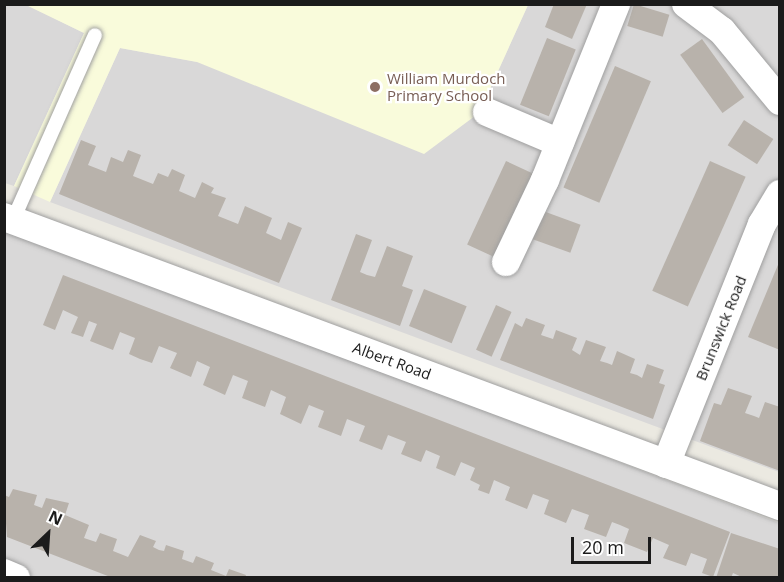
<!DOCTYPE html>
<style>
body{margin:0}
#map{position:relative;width:784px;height:582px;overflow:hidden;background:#ebe9e1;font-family:"Open Sans",sans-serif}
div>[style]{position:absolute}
.residential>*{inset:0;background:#d9d8d8}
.education>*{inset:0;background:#f9fbdb}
.building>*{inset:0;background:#b8b2ab;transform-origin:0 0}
.roads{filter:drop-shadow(0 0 2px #9f9f9f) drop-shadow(0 0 2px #9f9f9f)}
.lane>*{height:14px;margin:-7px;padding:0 7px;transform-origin:7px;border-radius:7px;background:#fff}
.street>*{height:28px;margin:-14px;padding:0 14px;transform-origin:14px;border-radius:14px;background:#fff}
.dots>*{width:16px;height:16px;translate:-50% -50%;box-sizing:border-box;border:3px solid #fff;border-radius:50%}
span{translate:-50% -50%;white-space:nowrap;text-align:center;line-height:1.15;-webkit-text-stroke:4.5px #fff;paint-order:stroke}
.education-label{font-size:15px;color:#785e54}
.left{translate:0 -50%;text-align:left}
.street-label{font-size:15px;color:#1b1b1b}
.frame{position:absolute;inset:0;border:6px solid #1b1b1b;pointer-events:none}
.north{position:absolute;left:18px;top:504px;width:60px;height:60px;-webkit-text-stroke:4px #fff;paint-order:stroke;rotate:25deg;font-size:16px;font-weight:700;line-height:24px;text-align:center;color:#1b1b1b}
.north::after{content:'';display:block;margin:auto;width:21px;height:27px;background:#1b1b1b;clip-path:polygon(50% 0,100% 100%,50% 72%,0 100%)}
.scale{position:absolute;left:571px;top:537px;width:80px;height:27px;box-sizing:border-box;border:3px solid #1b1b1b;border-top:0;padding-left:8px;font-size:18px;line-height:21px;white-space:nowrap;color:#1b1b1b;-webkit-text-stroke:4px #fff;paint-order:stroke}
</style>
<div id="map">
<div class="residential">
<div style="clip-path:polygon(4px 5px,29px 6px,84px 33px,14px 186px,5px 183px)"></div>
<div style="clip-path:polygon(528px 5px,779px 5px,779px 472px,50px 202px,120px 48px,479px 113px)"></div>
<div style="clip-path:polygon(4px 227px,779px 523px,779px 577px,5px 577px)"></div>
</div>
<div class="education">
<div style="clip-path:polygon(26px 5px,528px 5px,479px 113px,424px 154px,197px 62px,120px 48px,50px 202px,14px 186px,84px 33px)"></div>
</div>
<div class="building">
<div style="clip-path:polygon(554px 4px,587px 4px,572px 39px,545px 27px)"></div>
<div style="left:634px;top:4px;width:37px;height:23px;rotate:17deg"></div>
<div style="left:547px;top:38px;width:31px;height:72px;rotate:22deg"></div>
<div style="left:702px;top:39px;width:72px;height:27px;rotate:54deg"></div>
<div style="left:615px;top:66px;width:39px;height:132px;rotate:23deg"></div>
<div style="left:744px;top:120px;width:35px;height:30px;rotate:33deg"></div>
<div style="clip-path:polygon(81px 140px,96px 146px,88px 165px,106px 172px,111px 157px,123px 162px,128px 150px,141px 155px,133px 176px,153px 184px,158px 173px,168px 177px,172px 169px,185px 175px,179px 191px,195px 198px,202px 182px,214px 188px,211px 193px,226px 198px,218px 216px,238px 224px,245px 206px,272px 218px,266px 233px,281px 240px,288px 222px,302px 228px,279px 283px,59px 194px)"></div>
<div style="left:506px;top:161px;width:35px;height:92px;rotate:25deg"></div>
<div style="left:710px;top:161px;width:39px;height:142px;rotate:24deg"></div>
<div style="left:543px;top:211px;width:40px;height:30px;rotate:20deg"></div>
<div style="clip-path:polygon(356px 234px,372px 240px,360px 272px,367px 275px,375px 277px,387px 246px,413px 256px,402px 286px,413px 290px,400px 326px,331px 300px)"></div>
<div style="clip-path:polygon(780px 260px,780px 350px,748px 337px)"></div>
<div style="clip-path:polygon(63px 275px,730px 532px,713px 577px,702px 573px,707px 559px,691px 553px,686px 566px,663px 558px,669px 545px,653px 538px,647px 552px,624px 543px,629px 529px,620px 525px,612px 522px,606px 537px,584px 529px,589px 515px,572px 509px,566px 523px,544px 514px,549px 500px,533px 494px,527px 509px,505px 500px,510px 487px,494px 480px,489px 494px,478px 490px,480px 485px,470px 480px,475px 468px,461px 462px,455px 476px,436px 468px,440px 456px,426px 450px,421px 462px,401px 454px,406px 442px,388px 435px,382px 450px,359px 441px,365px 426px,347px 419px,341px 436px,318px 427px,324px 411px,309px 405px,301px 424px,280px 414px,286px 397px,271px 390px,265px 407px,242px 398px,248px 381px,233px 375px,225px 395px,203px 385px,210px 367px,197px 361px,191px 377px,170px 368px,177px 353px,159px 346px,152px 363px,140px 359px,129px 354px,135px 338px,120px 332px,113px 350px,90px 341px,97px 324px,89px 321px,83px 337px,71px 333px,78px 317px,63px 310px,55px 330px,43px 325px)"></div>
<div style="left:424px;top:289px;width:46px;height:40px;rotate:22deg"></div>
<div style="left:496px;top:305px;width:17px;height:49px;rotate:24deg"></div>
<div style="clip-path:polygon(526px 318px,545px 325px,541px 335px,553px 339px,556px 330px,577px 338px,572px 350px,580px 355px,586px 340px,606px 347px,600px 361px,607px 363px,612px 365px,617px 351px,635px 359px,630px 373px,637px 375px,642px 378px,647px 364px,664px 370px,659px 383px,665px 385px,653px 419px,500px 360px,515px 323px,522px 327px)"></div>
<div style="clip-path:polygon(728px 388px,752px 396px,745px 413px,754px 416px,759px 418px,765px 402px,780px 407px,780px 471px,700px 441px,714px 403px,721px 405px)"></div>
<div style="clip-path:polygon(13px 489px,37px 495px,34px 505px,42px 508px,46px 498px,69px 503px,65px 515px,89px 525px,84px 538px,96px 542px,100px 533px,117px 539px,113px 551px,128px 557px,140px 535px,156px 541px,153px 547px,159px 550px,164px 551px,166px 545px,184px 551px,182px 559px,193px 563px,196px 556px,214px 563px,211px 570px,226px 576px,229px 569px,246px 575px,245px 578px,113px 578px,7px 537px,4px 495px,9px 497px)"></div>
<div style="clip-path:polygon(731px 533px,780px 549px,780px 578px,744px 578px,733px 573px,731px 578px,716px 578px)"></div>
</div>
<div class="roads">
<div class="lane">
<div style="left:13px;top:220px;width:202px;rotate:-66.1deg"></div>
</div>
<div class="street">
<div style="left:686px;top:4px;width:45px;rotate:36.9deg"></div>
<div style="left:722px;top:31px;width:91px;rotate:50.4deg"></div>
<div style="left:487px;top:112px;width:79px;rotate:23deg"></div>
<div style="left:4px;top:217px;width:828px;rotate:20.43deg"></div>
<div style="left:506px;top:262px;width:91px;rotate:-64.6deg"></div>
<div style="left:545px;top:180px;width:190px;rotate:-68deg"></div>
<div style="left:666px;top:464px;width:258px;rotate:-68.2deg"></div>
<div style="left:762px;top:224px;width:35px;rotate:-59deg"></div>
<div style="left:4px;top:573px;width:13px;rotate:23deg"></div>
</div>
</div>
<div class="dots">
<div style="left:375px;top:87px;background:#8d6e63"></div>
</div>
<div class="education-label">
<span class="left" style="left:387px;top:87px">William Murdoch<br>Primary School</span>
</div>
<div class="street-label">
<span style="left:721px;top:328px;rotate:-68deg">Brunswick Road</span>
<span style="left:392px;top:361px;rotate:20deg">Albert Road</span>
</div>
<div class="frame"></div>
<div class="north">N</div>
<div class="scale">20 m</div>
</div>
